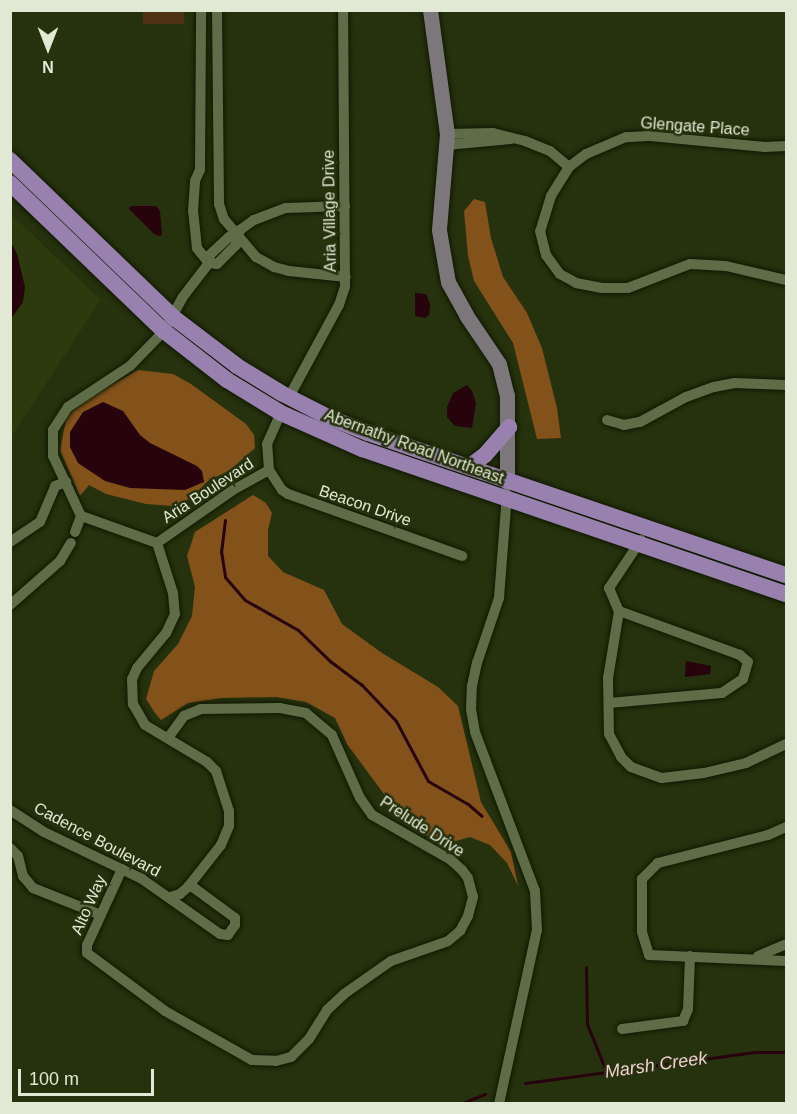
<!DOCTYPE html>
<style>
body{margin:0}
#map{position:relative;width:797px;height:1114px;overflow:hidden;background:#26310d;font-family:Helvetica,sans-serif}
div>[style]{position:absolute}
.built>*{inset:0;background:#2c3a0d}
.green>*{inset:0;background:#4e3213;transform-origin:0 0}
.forest>*{inset:0;background:#83521b}
.water>*{inset:0;background:#26030d}
.stream>*{height:3px;margin:-1.5px;padding:0 1.5px;transform-origin:1.5px;border-radius:1.5px;background:#26030d}
.roads{filter:drop-shadow(0 0 2px #101801) drop-shadow(0 0 2px #101801)}
.street>*{height:10px;margin:-5px;padding:0 5px;transform-origin:5px;border-radius:5px;background:#5e6d47}
.secondary>*{height:15px;margin:-7.5px;padding:0 7.5px;transform-origin:7.5px;border-radius:7.5px;background:#7b777b}
.primary>*{height:16px;margin:-8px;padding:0 8px;transform-origin:8px;border-radius:8px;background:#9881ae}
span{translate:-50% -50%;white-space:nowrap;text-align:center;line-height:1.15;-webkit-text-stroke:5px #26310d;paint-order:stroke}
.street-label{font-size:16px;color:#e1e9d4}
.water-label{font-size:18px;color:#f1d0d6;font-style:italic}
.frame{position:absolute;inset:0;border:12px solid #e1e9d4;pointer-events:none}
.north{position:absolute;left:18px;top:18px;width:60px;height:60px;-webkit-text-stroke:4px #26310d;paint-order:stroke;rotate:180deg;font-size:16px;font-weight:700;line-height:24px;text-align:center;color:#e1e9d4}
.north::after{content:'';display:block;margin:auto;width:21px;height:27px;background:#e1e9d4;clip-path:polygon(50% 0,100% 100%,50% 72%,0 100%)}
.scale{position:absolute;left:18px;top:1069px;width:136px;height:27px;box-sizing:border-box;border:3px solid #e1e9d4;border-top:0;padding-left:8px;font-size:18px;line-height:21px;white-space:nowrap;color:#e1e9d4;-webkit-text-stroke:4px #26310d;paint-order:stroke}
</style>
<div id="map">
<div class="built">
<div style="clip-path:polygon(11px 214px,101px 300px,11px 437px)"></div>
</div>
<div class="green">
<div style="left:143px;top:11px;width:41px;height:13px"></div>
</div>
<div class="forest">
<div style="clip-path:polygon(474px 199px,485px 202px,491px 238px,503px 277px,527px 313px,542px 348px,557px 408px,561px 438px,537px 439px,513px 343px,474px 281px,468px 256px,464px 211px)"></div>
<div style="clip-path:polygon(138px 370px,173px 374px,191px 384px,246px 424px,254px 435px,255px 448px,229px 471px,209px 480px,191px 498px,173px 506px,146px 504px,106px 494px,89px 485px,80px 496px,60px 450px,66px 419px,78px 404px)"></div>
<div style="clip-path:polygon(253px 495px,266px 503px,272px 513px,268px 530px,268px 556px,283px 572px,324px 590px,342px 624px,382px 653px,438px 687px,458px 706px,481px 802px,511px 852px,518px 886px,507px 863px,490px 845px,470px 837px,442px 845px,403px 820px,347px 744px,335px 718px,306px 702px,276px 697px,221px 698px,188px 703px,161px 720px,155px 713px,146px 699px,154px 671px,178px 644px,192px 616px,195px 587px,187px 556px,195px 532px)"></div>
</div>
<div class="water">
<div style="clip-path:polygon(131px 206px,156px 206px,160px 211px,162px 235px,158px 236px,153px 233px,129px 209px)"></div>
<div style="clip-path:polygon(11px 242px,17px 254px,25px 287px,23px 302px,11px 319px)"></div>
<div style="clip-path:polygon(415px 293px,426px 294px,430px 304px,429px 315px,425px 318px,415px 316px)"></div>
<div style="clip-path:polygon(467px 385px,472px 391px,476px 403px,472px 428px,455px 426px,447px 417px,447px 407px,453px 393px)"></div>
<div style="clip-path:polygon(103px 402px,123px 411px,140px 435px,150px 443px,197px 466px,202px 471px,204px 482px,185px 490px,130px 488px,105px 481px,78px 463px,70px 447px,70px 432px,83px 412px)"></div>
<div style="clip-path:polygon(686px 661px,711px 666px,710px 674px,685px 677px)"></div>
</div>
<div class="stream">
<div style="left:225px;top:520px;width:31px;rotate:97deg"></div>
<div style="left:221px;top:551px;width:26px;rotate:81deg"></div>
<div style="left:225px;top:577px;width:30px;rotate:49deg"></div>
<div style="left:245px;top:600px;width:61px;rotate:29.5deg"></div>
<div style="left:298px;top:630px;width:45px;rotate:44.1deg"></div>
<div style="left:330px;top:661px;width:39px;rotate:37deg"></div>
<div style="left:361px;top:684px;width:51px;rotate:46.6deg"></div>
<div style="left:396px;top:721px;width:68px;rotate:61.9deg"></div>
<div style="left:428px;top:781px;width:46px;rotate:29.9deg"></div>
<div style="left:468px;top:804px;width:18px;rotate:41deg"></div>
<div style="left:586px;top:967px;width:57px;rotate:89deg"></div>
<div style="left:587px;top:1024px;width:51px;rotate:68deg"></div>
<div style="left:525px;top:1083px;width:232px;rotate:-7.7deg"></div>
<div style="left:755px;top:1052px;width:31px"></div>
<div style="left:460px;top:1104px;width:27px;rotate:-22deg"></div>
</div>
<div class="roads">
<div class="street">
<div style="left:217px;top:10px;width:194px;rotate:89.4deg"></div>
<div style="left:219px;top:204px;width:16px;rotate:72deg"></div>
<div style="left:224px;top:219px;width:50px;rotate:49.9deg"></div>
<div style="left:256px;top:257px;width:21px;rotate:29deg"></div>
<div style="left:274px;top:267px;width:16px;rotate:15deg"></div>
<div style="left:289px;top:271px;width:57px;rotate:6deg"></div>
<div style="left:447px;top:134px;width:46px;rotate:-1.2deg"></div>
<div style="left:493px;top:133px;width:33px;rotate:14deg"></div>
<div style="left:525px;top:141px;width:27px;rotate:22deg"></div>
<div style="left:550px;top:151px;width:25px;rotate:40deg"></div>
<div style="left:447px;top:145px;width:64px;rotate:-5.4deg"></div>
<div style="left:786px;top:146px;width:21px;rotate:177deg"></div>
<div style="left:765px;top:147px;width:118px;rotate:-174.6deg"></div>
<div style="left:648px;top:136px;width:22px;rotate:177deg"></div>
<div style="left:626px;top:137px;width:43px;rotate:157deg"></div>
<div style="left:586px;top:154px;width:21px;rotate:143deg"></div>
<div style="left:569px;top:167px;width:34px;rotate:122deg"></div>
<div style="left:551px;top:196px;width:37px;rotate:107deg"></div>
<div style="left:540px;top:231px;width:25px;rotate:76deg"></div>
<div style="left:546px;top:255px;width:24px;rotate:54deg"></div>
<div style="left:560px;top:274px;width:18px;rotate:29deg"></div>
<div style="left:576px;top:283px;width:25px;rotate:11deg"></div>
<div style="left:601px;top:288px;width:27px"></div>
<div style="left:628px;top:288px;width:66px;rotate:-21.2deg"></div>
<div style="left:690px;top:264px;width:36px;rotate:3deg"></div>
<div style="left:726px;top:266px;width:62px;rotate:13.1deg"></div>
<div style="left:238px;top:238px;width:9px;rotate:-174deg"></div>
<div style="left:229px;top:237px;width:26px;rotate:137deg"></div>
<div style="left:210px;top:255px;width:8px;rotate:97deg"></div>
<div style="left:209px;top:263px;width:8px;rotate:7deg"></div>
<div style="left:217px;top:264px;width:27px;rotate:-45deg"></div>
<div style="left:236px;top:245px;width:16px;rotate:-75deg"></div>
<div style="left:240px;top:230px;width:17px;rotate:-36deg"></div>
<div style="left:254px;top:220px;width:34px;rotate:-21deg"></div>
<div style="left:286px;top:208px;width:59px;rotate:-1.9deg"></div>
<div style="left:289px;top:397px;width:105px;rotate:-61.5deg"></div>
<div style="left:339px;top:305px;width:20px;rotate:-72deg"></div>
<div style="left:345px;top:286px;width:276px;rotate:-90.4deg"></div>
<div style="left:607px;top:420px;width:18px;rotate:16deg"></div>
<div style="left:624px;top:425px;width:16px;rotate:-11deg"></div>
<div style="left:640px;top:422px;width:52px;rotate:-28.5deg"></div>
<div style="left:686px;top:397px;width:30px;rotate:-20deg"></div>
<div style="left:714px;top:387px;width:21px;rotate:-11deg"></div>
<div style="left:735px;top:383px;width:51px;rotate:2.2deg"></div>
<div style="left:269px;top:470px;width:24px;rotate:57deg"></div>
<div style="left:282px;top:490px;width:7px;rotate:34deg"></div>
<div style="left:288px;top:494px;width:185px;rotate:19.6deg"></div>
<div style="left:75px;top:532px;width:17px;rotate:-69deg"></div>
<div style="left:641px;top:540px;width:58px;rotate:123.7deg"></div>
<div style="left:609px;top:588px;width:25px;rotate:67deg"></div>
<div style="left:619px;top:611px;width:68px;rotate:99.3deg"></div>
<div style="left:608px;top:678px;width:56px;rotate:89deg"></div>
<div style="left:609px;top:734px;width:26px;rotate:62deg"></div>
<div style="left:621px;top:757px;width:14px;rotate:45deg"></div>
<div style="left:631px;top:767px;width:33px;rotate:20deg"></div>
<div style="left:662px;top:778px;width:42px;rotate:-6.8deg"></div>
<div style="left:704px;top:773px;width:43px;rotate:-13.4deg"></div>
<div style="left:746px;top:763px;width:44px;rotate:-25.4deg"></div>
<div style="left:10px;top:542px;width:36px;rotate:-34deg"></div>
<div style="left:40px;top:522px;width:39px;rotate:-67deg"></div>
<div style="left:55px;top:486px;width:12px;rotate:-20deg"></div>
<div style="left:157px;top:543px;width:81px;rotate:-160.4deg"></div>
<div style="left:81px;top:516px;width:66px;rotate:-115deg"></div>
<div style="left:53px;top:456px;width:26px;rotate:-90deg"></div>
<div style="left:53px;top:430px;width:27px;rotate:-57deg"></div>
<div style="left:68px;top:407px;width:74px;rotate:-33.5deg"></div>
<div style="left:130px;top:366px;width:49px;rotate:-45.8deg"></div>
<div style="left:164px;top:331px;width:38px;rotate:-61deg"></div>
<div style="left:182px;top:298px;width:44px;rotate:-52.4deg"></div>
<div style="left:209px;top:263px;width:19px;rotate:-129deg"></div>
<div style="left:197px;top:248px;width:37px;rotate:-96deg"></div>
<div style="left:193px;top:211px;width:30px;rotate:-86deg"></div>
<div style="left:195px;top:181px;width:12px;rotate:-66deg"></div>
<div style="left:200px;top:170px;width:160px;rotate:-89.6deg"></div>
<div style="left:157px;top:543px;width:52px;rotate:72.3deg"></div>
<div style="left:173px;top:593px;width:21px;rotate:85deg"></div>
<div style="left:175px;top:614px;width:21px;rotate:115deg"></div>
<div style="left:166px;top:633px;width:45px;rotate:129.6deg"></div>
<div style="left:137px;top:668px;width:12px;rotate:114deg"></div>
<div style="left:132px;top:679px;width:25px;rotate:88deg"></div>
<div style="left:133px;top:704px;width:24px;rotate:60deg"></div>
<div style="left:145px;top:725px;width:72px;rotate:30.8deg"></div>
<div style="left:207px;top:762px;width:13px;rotate:45deg"></div>
<div style="left:216px;top:771px;width:42px;rotate:72deg"></div>
<div style="left:229px;top:811px;width:15px;rotate:90deg"></div>
<div style="left:229px;top:826px;width:21px;rotate:113deg"></div>
<div style="left:221px;top:845px;width:53px;rotate:128.2deg"></div>
<div style="left:188px;top:887px;width:11px;rotate:139deg"></div>
<div style="left:180px;top:894px;width:10px;rotate:163deg"></div>
<div style="left:157px;top:543px;width:93px;rotate:-34.9deg"></div>
<div style="left:233px;top:490px;width:41px;rotate:-29.1deg"></div>
<div style="left:269px;top:470px;width:26px;rotate:-94deg"></div>
<div style="left:267px;top:444px;width:34px;rotate:-66deg"></div>
<div style="left:10px;top:605px;width:67px;rotate:-41.3deg"></div>
<div style="left:60px;top:561px;width:21px;rotate:-59deg"></div>
<div style="left:609px;top:703px;width:113px;rotate:-5.1deg"></div>
<div style="left:722px;top:693px;width:25px;rotate:-34deg"></div>
<div style="left:743px;top:679px;width:18px;rotate:-74deg"></div>
<div style="left:748px;top:662px;width:11px;rotate:-139deg"></div>
<div style="left:740px;top:655px;width:129px;rotate:-160deg"></div>
<div style="left:10px;top:810px;width:40px;rotate:32.9deg"></div>
<div style="left:44px;top:832px;width:109px;rotate:25.6deg"></div>
<div style="left:142px;top:879px;width:95px;rotate:35.2deg"></div>
<div style="left:220px;top:934px;width:8px;rotate:7deg"></div>
<div style="left:228px;top:935px;width:12px;rotate:-55deg"></div>
<div style="left:235px;top:925px;width:7px;rotate:-90deg"></div>
<div style="left:235px;top:918px;width:56px;rotate:-143.7deg"></div>
<div style="left:786px;top:827px;width:20px;rotate:156deg"></div>
<div style="left:768px;top:835px;width:114px;rotate:165.7deg"></div>
<div style="left:658px;top:863px;width:23px;rotate:135deg"></div>
<div style="left:642px;top:879px;width:53px;rotate:90deg"></div>
<div style="left:642px;top:932px;width:24px;rotate:73deg"></div>
<div style="left:649px;top:955px;width:137px;rotate:2.5deg"></div>
<div style="left:10px;top:848px;width:11px;rotate:45deg"></div>
<div style="left:18px;top:856px;width:21px;rotate:76deg"></div>
<div style="left:23px;top:876px;width:16px;rotate:50deg"></div>
<div style="left:33px;top:888px;width:73px;rotate:21.7deg"></div>
<div style="left:122px;top:869px;width:84px;rotate:114.7deg"></div>
<div style="left:87px;top:945px;width:8px;rotate:90deg"></div>
<div style="left:87px;top:953px;width:97px;rotate:36.6deg"></div>
<div style="left:165px;top:1011px;width:100px;rotate:29.4deg"></div>
<div style="left:252px;top:1060px;width:24px;rotate:2deg"></div>
<div style="left:276px;top:1061px;width:16px;rotate:-15deg"></div>
<div style="left:291px;top:1057px;width:25px;rotate:-45deg"></div>
<div style="left:309px;top:1039px;width:34px;rotate:-58deg"></div>
<div style="left:327px;top:1010px;width:23px;rotate:-43deg"></div>
<div style="left:344px;top:994px;width:57px;rotate:-35.1deg"></div>
<div style="left:391px;top:961px;width:60px;rotate:-19.3deg"></div>
<div style="left:448px;top:941px;width:16px;rotate:-40deg"></div>
<div style="left:460px;top:931px;width:17px;rotate:-62deg"></div>
<div style="left:468px;top:916px;width:20px;rotate:-75deg"></div>
<div style="left:473px;top:897px;width:20px;rotate:-105deg"></div>
<div style="left:468px;top:878px;width:10px;rotate:-127deg"></div>
<div style="left:462px;top:870px;width:15px;rotate:-138deg"></div>
<div style="left:451px;top:860px;width:91px;rotate:-150.3deg"></div>
<div style="left:372px;top:815px;width:21px;rotate:-125deg"></div>
<div style="left:360px;top:798px;width:69px;rotate:-114deg"></div>
<div style="left:332px;top:735px;width:34px;rotate:-140deg"></div>
<div style="left:306px;top:713px;width:26px;rotate:-169deg"></div>
<div style="left:280px;top:708px;width:79px;rotate:179.3deg"></div>
<div style="left:201px;top:709px;width:18px;rotate:158deg"></div>
<div style="left:184px;top:716px;width:27px;rotate:126deg"></div>
<div style="left:758px;top:956px;width:30px;rotate:-23deg"></div>
<div style="left:622px;top:1029px;width:62px;rotate:-7.5deg"></div>
<div style="left:683px;top:1021px;width:13px;rotate:-67deg"></div>
<div style="left:688px;top:1009px;width:53px;rotate:-87.8deg"></div>
<div style="left:499px;top:1104px;width:178px;rotate:-77.7deg"></div>
<div style="left:537px;top:930px;width:39px;rotate:-93deg"></div>
<div style="left:535px;top:891px;width:170px;rotate:-110.7deg"></div>
<div style="left:475px;top:732px;width:22px;rotate:-100deg"></div>
<div style="left:471px;top:710px;width:24px;rotate:-88deg"></div>
<div style="left:472px;top:686px;width:24px;rotate:-78deg"></div>
<div style="left:477px;top:663px;width:69px;rotate:-71.3deg"></div>
<div style="left:499px;top:598px;width:104px;rotate:-85.6deg"></div>
</div>
<div class="secondary">
<div style="left:430px;top:10px;width:125px;rotate:82.2deg"></div>
<div style="left:447px;top:134px;width:96px;rotate:94.8deg"></div>
<div style="left:439px;top:230px;width:53px;rotate:80.2deg"></div>
<div style="left:448px;top:282px;width:38px;rotate:61deg"></div>
<div style="left:466px;top:315px;width:59px;rotate:56deg"></div>
<div style="left:499px;top:364px;width:32px;rotate:76deg"></div>
<div style="left:507px;top:395px;width:87px;rotate:90deg"></div>
</div>
<div class="primary">
<div style="left:10px;top:160px;width:226px;rotate:43.9deg"></div>
<div style="left:173px;top:317px;width:81px;rotate:37.4deg"></div>
<div style="left:237px;top:366px;width:52px;rotate:31.5deg"></div>
<div style="left:281px;top:393px;width:53px;rotate:27.1deg"></div>
<div style="left:328px;top:417px;width:43px;rotate:21.8deg"></div>
<div style="left:368px;top:433px;width:441px;rotate:18.8deg"></div>
<div style="left:10px;top:183px;width:214px;rotate:43.9deg"></div>
<div style="left:164px;top:331px;width:80px;rotate:37.9deg"></div>
<div style="left:227px;top:380px;width:63px;rotate:31.4deg"></div>
<div style="left:281px;top:413px;width:89px;rotate:24deg"></div>
<div style="left:362px;top:449px;width:448px;rotate:18.9deg"></div>
<div style="left:469px;top:467px;width:20px;rotate:-37deg"></div>
<div style="left:485px;top:455px;width:37px;rotate:-49deg"></div>
</div>
</div>
<div class="street-label">
<span style="left:695px;top:127px;rotate:4deg">Glengate Place</span>
<span style="left:330px;top:211px;rotate:-91deg">Aria Village Drive</span>
<span style="left:414px;top:447px;rotate:20deg">Abernathy Road Northeast</span>
<span style="left:208px;top:491px;rotate:-33deg">Aria Boulevard</span>
<span style="left:365px;top:506px;rotate:19deg">Beacon Drive</span>
<span style="left:422px;top:827px;rotate:33deg">Prelude Drive</span>
<span style="left:97px;top:840px;rotate:28deg">Cadence Boulevard</span>
<span style="left:89px;top:905px;rotate:-66deg">Alto Way</span>
</div>
<div class="water-label">
<span style="left:656px;top:1065px;rotate:-8deg">Marsh Creek</span>
</div>
<div class="frame"></div>
<div class="north">N</div>
<div class="scale">100 m</div>
</div>
